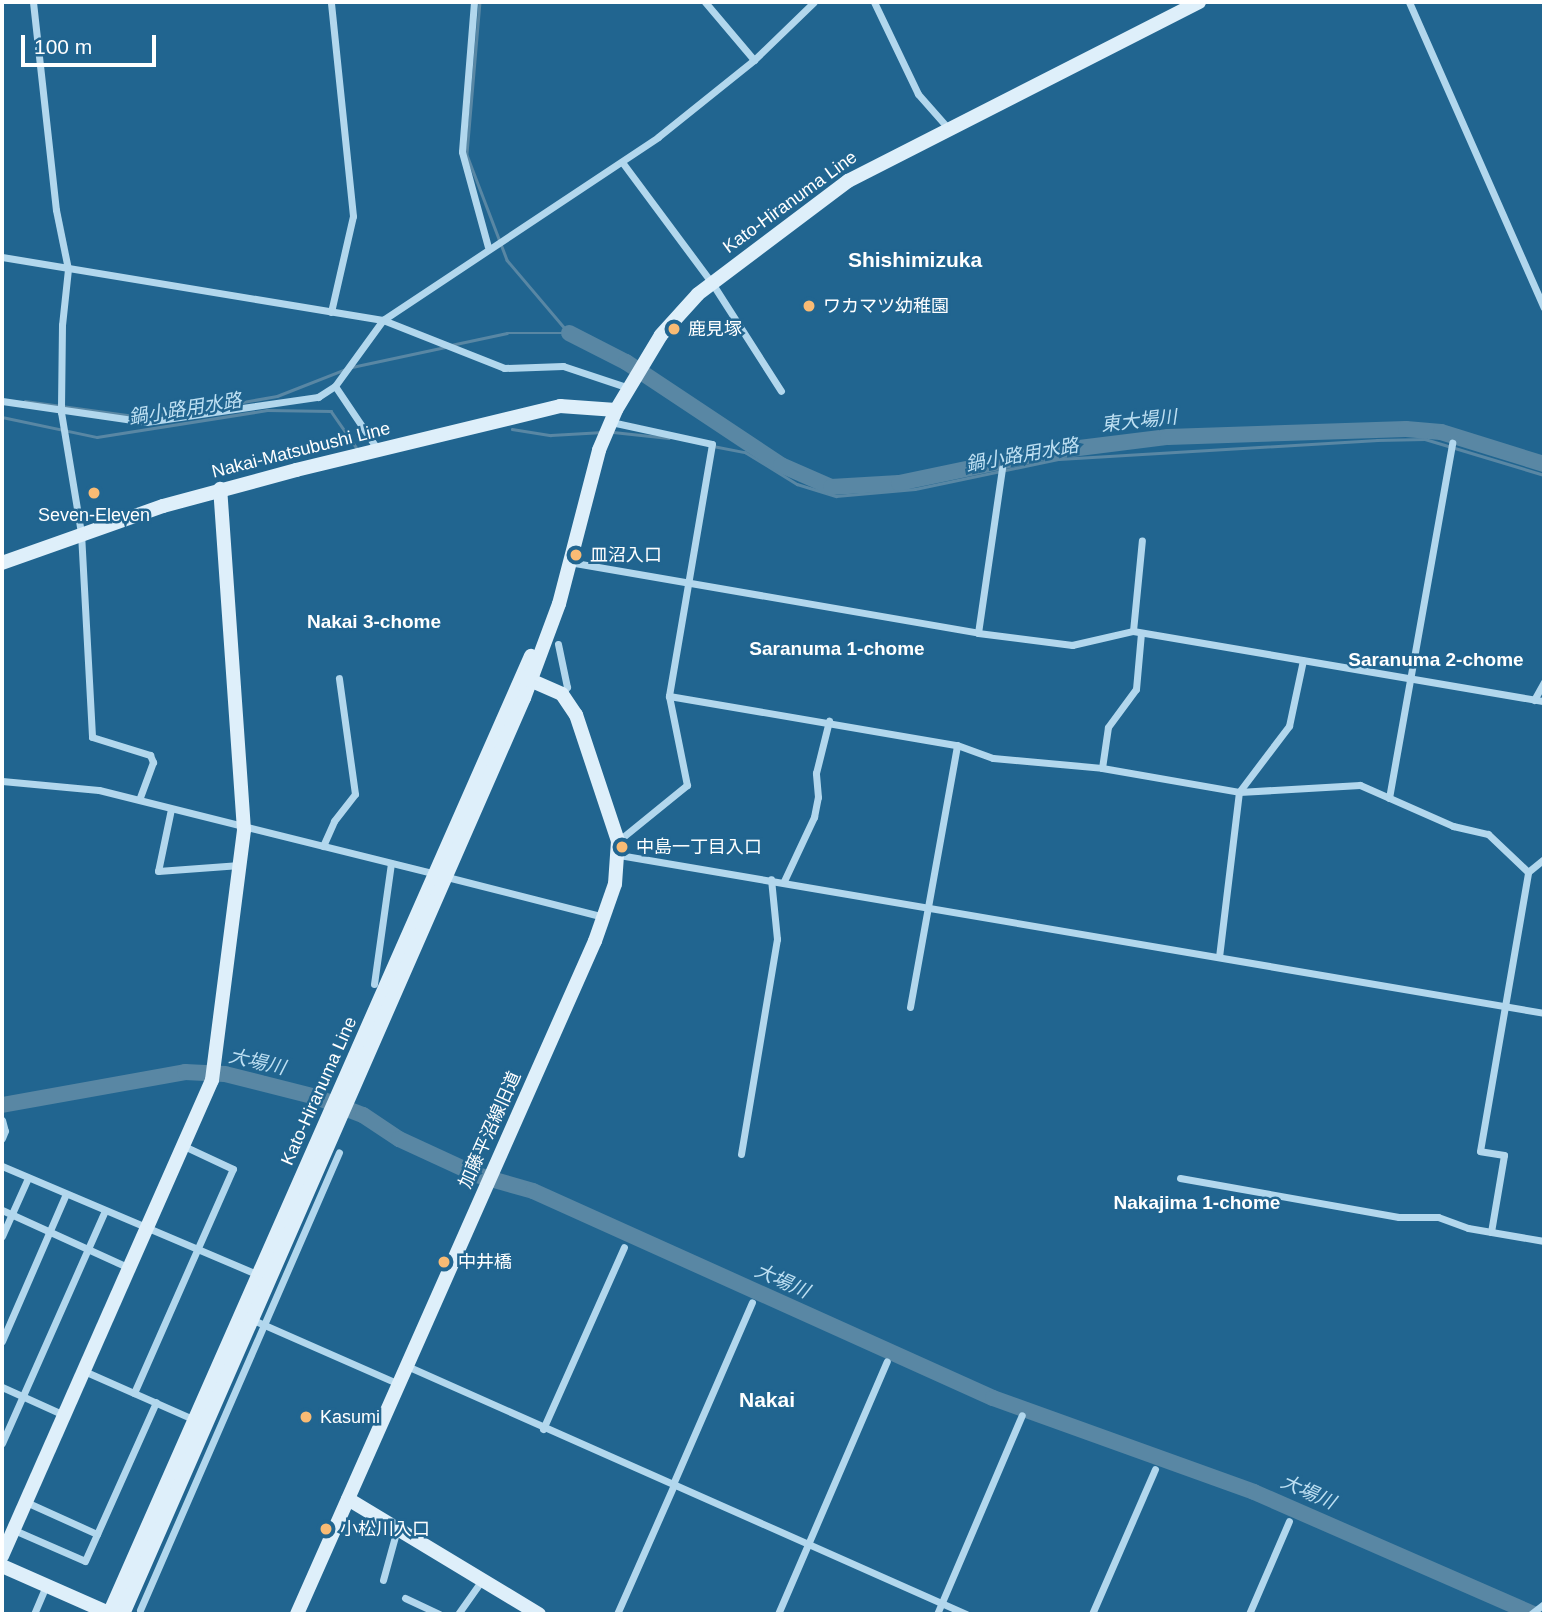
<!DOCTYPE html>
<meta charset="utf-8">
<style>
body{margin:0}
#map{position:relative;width:1546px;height:1616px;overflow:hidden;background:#216590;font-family:Arial,"Noto Sans JP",sans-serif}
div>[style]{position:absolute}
.stream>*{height:2.5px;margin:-1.25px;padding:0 1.25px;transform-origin:1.25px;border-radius:1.25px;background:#5987a4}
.river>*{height:16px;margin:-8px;padding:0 8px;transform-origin:8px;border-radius:8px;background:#5987a4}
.street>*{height:7px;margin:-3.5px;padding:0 3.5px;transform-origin:3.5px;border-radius:3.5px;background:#b2d7ed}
.secondary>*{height:14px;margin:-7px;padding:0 7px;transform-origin:7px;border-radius:7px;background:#deeffa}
.dots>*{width:19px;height:19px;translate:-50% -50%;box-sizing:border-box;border:4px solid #216590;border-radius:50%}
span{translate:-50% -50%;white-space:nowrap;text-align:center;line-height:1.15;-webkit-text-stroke:5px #216590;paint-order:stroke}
.street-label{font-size:18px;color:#fff}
.poi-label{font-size:18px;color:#fff}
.left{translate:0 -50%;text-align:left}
.water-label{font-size:19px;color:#bee0f3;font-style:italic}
.neighbourhood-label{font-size:19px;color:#fff;font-weight:700}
.quarter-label{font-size:21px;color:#fff;font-weight:700}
.frame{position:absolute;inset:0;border:4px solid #fff;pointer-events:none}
.scale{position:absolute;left:21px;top:35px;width:135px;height:32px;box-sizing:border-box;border:4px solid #fff;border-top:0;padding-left:9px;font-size:21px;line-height:24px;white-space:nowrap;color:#fff;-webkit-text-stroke:5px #216590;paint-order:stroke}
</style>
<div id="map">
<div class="stream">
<div style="left:480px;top:2px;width:154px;rotate:94.9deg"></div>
<div style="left:467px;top:155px;width:112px;rotate:69.1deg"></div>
<div style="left:507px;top:260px;width:94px;rotate:49.7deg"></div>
<div style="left:451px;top:345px;width:57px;rotate:-12.1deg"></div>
<div style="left:507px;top:333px;width:62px"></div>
<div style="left:352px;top:367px;width:95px;rotate:-12.1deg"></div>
<div style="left:25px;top:401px;width:110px;rotate:7.8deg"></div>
<div style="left:134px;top:416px;width:53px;rotate:-4.3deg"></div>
<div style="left:187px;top:412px;width:91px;rotate:-10.1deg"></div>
<div style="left:277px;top:396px;width:71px;rotate:-21.5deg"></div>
<div style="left:2px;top:417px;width:97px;rotate:11.9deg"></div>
<div style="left:97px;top:437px;width:172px;rotate:-9deg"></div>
<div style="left:267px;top:410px;width:64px;rotate:0.9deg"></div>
<div style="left:331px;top:411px;width:44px;rotate:55.2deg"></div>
<div style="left:512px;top:429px;width:39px;rotate:9deg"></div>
<div style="left:551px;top:435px;width:52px;rotate:-3.3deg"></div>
<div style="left:613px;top:432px;width:56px;rotate:6.1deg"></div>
<div style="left:713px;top:446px;width:33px;rotate:11deg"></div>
<div style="left:745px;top:452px;width:61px;rotate:31.6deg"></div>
<div style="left:797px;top:484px;width:41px;rotate:17.1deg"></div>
<div style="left:836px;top:496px;width:79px;rotate:-5.1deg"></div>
<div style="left:915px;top:489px;width:147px;rotate:-11.8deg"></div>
<div style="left:1059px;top:459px;width:319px;rotate:-3.4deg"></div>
<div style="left:1377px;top:440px;width:48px;rotate:-1.2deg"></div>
<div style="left:1425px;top:439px;width:124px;rotate:16.8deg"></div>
</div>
<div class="river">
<div style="left:569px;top:333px;width:64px;rotate:27deg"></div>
<div style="left:626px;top:362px;width:186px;rotate:33.6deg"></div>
<div style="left:781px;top:465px;width:55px;rotate:23.7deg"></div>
<div style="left:831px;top:487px;width:68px;rotate:-3.4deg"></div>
<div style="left:899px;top:483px;width:151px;rotate:-11.8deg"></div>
<div style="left:1047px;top:452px;width:122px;rotate:-7.1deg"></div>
<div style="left:1168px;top:437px;width:238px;rotate:-1.9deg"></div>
<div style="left:1406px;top:429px;width:35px;rotate:5deg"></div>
<div style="left:1441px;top:432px;width:108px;rotate:17.3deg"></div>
<div style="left:2px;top:1105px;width:186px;rotate:-10.2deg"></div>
<div style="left:185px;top:1072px;width:40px;rotate:2.9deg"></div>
<div style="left:225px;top:1074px;width:94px;rotate:14.2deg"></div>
<div style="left:316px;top:1097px;width:50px;rotate:21deg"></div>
<div style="left:363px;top:1115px;width:43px;rotate:33.7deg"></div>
<div style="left:399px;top:1139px;width:86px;rotate:24.8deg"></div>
<div style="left:477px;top:1175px;width:58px;rotate:15.9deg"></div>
<div style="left:533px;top:1191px;width:504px;rotate:24.23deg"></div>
<div style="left:993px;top:1398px;width:277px;rotate:19.8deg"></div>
<div style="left:1254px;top:1492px;width:305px;rotate:23.6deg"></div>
</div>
<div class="street">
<div style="left:33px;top:2px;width:209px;rotate:83.7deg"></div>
<div style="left:56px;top:210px;width:60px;rotate:78.5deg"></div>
<div style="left:68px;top:269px;width:56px;rotate:96.1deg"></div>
<div style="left:62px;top:325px;width:87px;rotate:90.7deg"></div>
<div style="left:61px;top:412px;width:123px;rotate:80.6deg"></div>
<div style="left:81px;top:533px;width:204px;rotate:86.9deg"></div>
<div style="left:92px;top:737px;width:61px;rotate:17.2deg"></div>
<div style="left:150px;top:755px;width:8px;rotate:67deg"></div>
<div style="left:153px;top:762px;width:40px;rotate:110.2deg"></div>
<div style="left:474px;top:2px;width:150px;rotate:94.6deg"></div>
<div style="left:462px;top:152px;width:98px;rotate:74.7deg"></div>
<div style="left:705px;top:2px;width:76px;rotate:49.8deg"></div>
<div style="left:874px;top:2px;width:102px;rotate:64.4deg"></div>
<div style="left:918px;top:94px;width:45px;rotate:48.6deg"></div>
<div style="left:1409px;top:2px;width:334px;rotate:66.2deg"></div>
<div style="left:622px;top:162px;width:151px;rotate:53.4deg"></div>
<div style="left:712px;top:283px;width:128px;rotate:57.4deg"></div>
<div style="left:2px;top:257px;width:386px;rotate:9.4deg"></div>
<div style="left:383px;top:320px;width:130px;rotate:21.6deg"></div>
<div style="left:504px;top:368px;width:59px;rotate:-1.9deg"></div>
<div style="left:563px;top:366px;width:70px;rotate:18.4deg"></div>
<div style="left:331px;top:312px;width:98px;rotate:-77.1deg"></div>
<div style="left:353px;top:216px;width:215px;rotate:-95.9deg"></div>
<div style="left:2px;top:401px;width:146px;rotate:8.3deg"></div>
<div style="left:146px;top:422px;width:174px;rotate:-8.3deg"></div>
<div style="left:318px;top:397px;width:20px;rotate:-33deg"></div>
<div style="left:611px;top:422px;width:103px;rotate:12.3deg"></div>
<div style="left:712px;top:444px;width:256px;rotate:99.7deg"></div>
<div style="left:669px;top:696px;width:91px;rotate:78.6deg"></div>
<div style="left:687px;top:785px;width:89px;rotate:140.9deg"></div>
<div style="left:378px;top:450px;width:77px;rotate:-123.9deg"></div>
<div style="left:335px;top:386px;width:82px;rotate:-54deg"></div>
<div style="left:383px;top:320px;width:330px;rotate:-33.6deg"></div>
<div style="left:658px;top:137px;width:123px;rotate:-38.7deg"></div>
<div style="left:754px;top:60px;width:83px;rotate:-44deg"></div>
<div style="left:569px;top:562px;width:415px;rotate:9.8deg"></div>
<div style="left:978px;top:633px;width:95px;rotate:7.3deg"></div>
<div style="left:1072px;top:645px;width:63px;rotate:-12.9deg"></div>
<div style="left:1133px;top:631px;width:417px;rotate:9.7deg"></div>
<div style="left:1133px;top:631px;width:91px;rotate:-84.4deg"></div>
<div style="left:978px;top:633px;width:167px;rotate:-81.7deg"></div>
<div style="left:558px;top:644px;width:44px;rotate:78.2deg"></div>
<div style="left:567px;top:687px;width:9px;rotate:126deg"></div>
<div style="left:669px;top:696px;width:292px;rotate:9.7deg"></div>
<div style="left:957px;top:745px;width:38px;rotate:20deg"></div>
<div style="left:993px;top:758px;width:109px;rotate:5.2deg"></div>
<div style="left:1102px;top:768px;width:139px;rotate:9.9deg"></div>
<div style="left:1239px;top:792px;width:121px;rotate:-3.3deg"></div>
<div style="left:1360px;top:785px;width:102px;rotate:23.8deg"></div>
<div style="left:1453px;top:826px;width:36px;rotate:13deg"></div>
<div style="left:1488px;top:834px;width:55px;rotate:43.5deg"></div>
<div style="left:1534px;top:700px;width:21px;rotate:-61deg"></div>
<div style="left:1102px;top:768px;width:41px;rotate:-81.7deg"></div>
<div style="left:1108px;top:727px;width:47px;rotate:-53.6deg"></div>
<div style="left:1136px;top:689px;width:56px;rotate:-84.9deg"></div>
<div style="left:2px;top:781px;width:97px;rotate:5.3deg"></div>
<div style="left:99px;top:790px;width:346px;rotate:14deg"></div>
<div style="left:1389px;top:798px;width:361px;rotate:-79.9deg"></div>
<div style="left:171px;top:809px;width:63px;rotate:101.8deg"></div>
<div style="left:158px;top:871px;width:82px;rotate:-4.2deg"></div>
<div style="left:323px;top:846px;width:27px;rotate:-66deg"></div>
<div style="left:334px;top:821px;width:34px;rotate:-52deg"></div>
<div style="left:355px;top:794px;width:117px;rotate:-97.9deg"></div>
<div style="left:619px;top:855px;width:938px;rotate:9.69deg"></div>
<div style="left:447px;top:877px;width:162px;rotate:14.3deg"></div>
<div style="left:784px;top:881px;width:71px;rotate:-64.9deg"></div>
<div style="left:814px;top:817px;width:20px;rotate:-79deg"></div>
<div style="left:818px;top:797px;width:24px;rotate:-95deg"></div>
<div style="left:816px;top:773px;width:54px;rotate:-76deg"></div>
<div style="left:1219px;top:957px;width:166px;rotate:-83.1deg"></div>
<div style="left:1239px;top:792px;width:83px;rotate:-52.9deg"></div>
<div style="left:1289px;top:726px;width:67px;rotate:-78deg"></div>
<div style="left:374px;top:984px;width:122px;rotate:-82deg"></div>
<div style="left:910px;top:1007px;width:266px;rotate:-79.8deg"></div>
<div style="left:2px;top:1120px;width:11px;rotate:75deg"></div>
<div style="left:5px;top:1131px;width:8px;rotate:113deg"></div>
<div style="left:741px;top:1154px;width:218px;rotate:-80.5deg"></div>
<div style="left:777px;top:939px;width:60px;rotate:-95.7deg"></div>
<div style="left:2px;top:1166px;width:279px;rotate:23deg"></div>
<div style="left:1180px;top:1178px;width:222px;rotate:10.1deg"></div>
<div style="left:1399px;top:1217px;width:39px"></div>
<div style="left:1438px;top:1217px;width:32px;rotate:20deg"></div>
<div style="left:1468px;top:1228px;width:77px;rotate:9.7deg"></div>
<div style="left:2px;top:1210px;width:140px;rotate:24.5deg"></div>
<div style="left:1491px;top:1232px;width:78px;rotate:-80.4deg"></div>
<div style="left:1504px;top:1155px;width:24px;rotate:-171deg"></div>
<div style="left:1480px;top:1151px;width:283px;rotate:-80.2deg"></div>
<div style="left:1528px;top:872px;width:21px;rotate:-39deg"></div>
<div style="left:2px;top:1236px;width:64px;rotate:-65.9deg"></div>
<div style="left:253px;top:1320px;width:159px;rotate:23.7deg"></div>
<div style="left:2px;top:1341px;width:160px;rotate:-66.5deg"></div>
<div style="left:407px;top:1366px;width:612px;rotate:23.92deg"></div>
<div style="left:84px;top:1371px;width:121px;rotate:23.8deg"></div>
<div style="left:2px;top:1387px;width:68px;rotate:24.3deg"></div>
<div style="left:134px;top:1393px;width:245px;rotate:-66.2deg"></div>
<div style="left:233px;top:1169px;width:54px;rotate:-154.9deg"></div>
<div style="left:543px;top:1429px;width:199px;rotate:-66deg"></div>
<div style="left:2px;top:1443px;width:254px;rotate:-66.1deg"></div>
<div style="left:673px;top:1484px;width:198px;rotate:-66.5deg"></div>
<div style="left:26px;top:1502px;width:78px;rotate:24.3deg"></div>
<div style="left:14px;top:1530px;width:77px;rotate:23.6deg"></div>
<div style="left:85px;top:1561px;width:174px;rotate:-65.9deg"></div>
<div style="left:383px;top:1580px;width:53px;rotate:-74.6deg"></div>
<div style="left:405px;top:1598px;width:38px;rotate:25deg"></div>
<div style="left:140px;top:1610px;width:499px;rotate:-66.5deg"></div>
<div style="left:34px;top:1614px;width:30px;rotate:-67deg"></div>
<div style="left:458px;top:1614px;width:42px;rotate:-54.8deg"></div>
<div style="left:617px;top:1614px;width:141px;rotate:-66.2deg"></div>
<div style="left:778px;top:1614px;width:275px;rotate:-66.7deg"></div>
<div style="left:937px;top:1614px;width:216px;rotate:-66.9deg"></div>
<div style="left:1092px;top:1614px;width:158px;rotate:-66.5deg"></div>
<div style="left:1249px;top:1614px;width:101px;rotate:-66.7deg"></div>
<div style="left:1531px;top:1614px;width:16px;rotate:-38deg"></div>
</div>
<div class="secondary">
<div style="left:2px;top:563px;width:171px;rotate:-19.5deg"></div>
<div style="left:163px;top:506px;width:138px;rotate:-15.1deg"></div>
<div style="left:296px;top:470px;width:272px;rotate:-13.6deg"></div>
<div style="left:560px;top:406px;width:56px;rotate:4.1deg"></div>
<div style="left:348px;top:1499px;width:223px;rotate:31.1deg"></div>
<div style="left:2px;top:1556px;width:520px;rotate:-66.19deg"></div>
<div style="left:212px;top:1080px;width:252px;rotate:-82.7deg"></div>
<div style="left:244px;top:830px;width:342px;rotate:-94deg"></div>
<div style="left:2px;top:1566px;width:119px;rotate:23.8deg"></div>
<div style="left:109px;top:1614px;width:1047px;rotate:-66.23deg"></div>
<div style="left:123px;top:1614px;width:1000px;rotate:-66.36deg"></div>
<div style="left:524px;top:698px;width:100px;rotate:-69.6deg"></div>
<div style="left:559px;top:604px;width:159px;rotate:-75.4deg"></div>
<div style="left:599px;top:450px;width:43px;rotate:-67deg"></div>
<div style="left:616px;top:410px;width:87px;rotate:-59deg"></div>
<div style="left:661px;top:335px;width:55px;rotate:-47.9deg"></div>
<div style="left:698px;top:294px;width:188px;rotate:-37deg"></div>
<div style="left:848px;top:181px;width:394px;rotate:-27deg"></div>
<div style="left:297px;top:1614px;width:736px;rotate:-66.12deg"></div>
<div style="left:595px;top:941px;width:60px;rotate:-70.7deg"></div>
<div style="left:615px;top:884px;width:43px;rotate:-86deg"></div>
<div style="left:618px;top:841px;width:133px;rotate:-108.4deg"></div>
<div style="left:576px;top:715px;width:25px;rotate:-124deg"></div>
<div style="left:562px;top:694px;width:43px;rotate:-156.4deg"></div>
</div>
<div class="dots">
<div style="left:809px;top:306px;background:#f9bb74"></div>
<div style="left:674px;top:329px;background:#f9bb74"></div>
<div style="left:94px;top:493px;background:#f9bb74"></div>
<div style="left:576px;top:555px;background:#f9bb74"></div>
<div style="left:622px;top:847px;background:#f9bb74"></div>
<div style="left:444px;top:1262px;background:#f9bb74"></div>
<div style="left:306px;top:1417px;background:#f9bb74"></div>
<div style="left:326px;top:1529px;background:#f9bb74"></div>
</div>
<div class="street-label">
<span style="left:790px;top:202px;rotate:-36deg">Kato-Hiranuma Line</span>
<span style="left:301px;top:450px;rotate:-14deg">Nakai-Matsubushi Line</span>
<span style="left:319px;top:1091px;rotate:-66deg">Kato-Hiranuma Line</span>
<span style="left:490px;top:1130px;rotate:-66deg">加藤平沼線旧道</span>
</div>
<div class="poi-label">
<span class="left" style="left:823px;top:306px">ワカマツ幼稚園</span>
<span class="left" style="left:688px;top:329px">鹿見塚</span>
<span style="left:94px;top:515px">Seven-Eleven</span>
<span class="left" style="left:590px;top:555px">皿沼入口</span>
<span class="left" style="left:636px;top:847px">中島一丁目入口</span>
<span class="left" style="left:458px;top:1262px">中井橋</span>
<span class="left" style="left:320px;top:1417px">Kasumi</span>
<span class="left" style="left:340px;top:1529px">小松川入口</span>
</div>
<div class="water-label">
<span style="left:185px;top:409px;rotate:-9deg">鍋小路用水路</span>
<span style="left:1139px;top:421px;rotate:-6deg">東大場川</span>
<span style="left:1022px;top:455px;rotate:-10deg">鍋小路用水路</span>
<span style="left:257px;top:1062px;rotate:13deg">大場川</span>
<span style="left:782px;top:1281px;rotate:24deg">大場川</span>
<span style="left:1308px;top:1492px;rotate:24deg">大場川</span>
</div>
<div class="neighbourhood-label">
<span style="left:374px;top:622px">Nakai 3-chome</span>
<span style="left:837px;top:649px">Saranuma 1-chome</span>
<span style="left:1436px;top:660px">Saranuma 2-chome</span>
<span style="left:1197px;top:1203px">Nakajima 1-chome</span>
</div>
<div class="quarter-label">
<span style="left:915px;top:260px">Shishimizuka</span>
<span style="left:767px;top:1400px">Nakai</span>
</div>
<div class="frame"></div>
<div class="scale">100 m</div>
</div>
